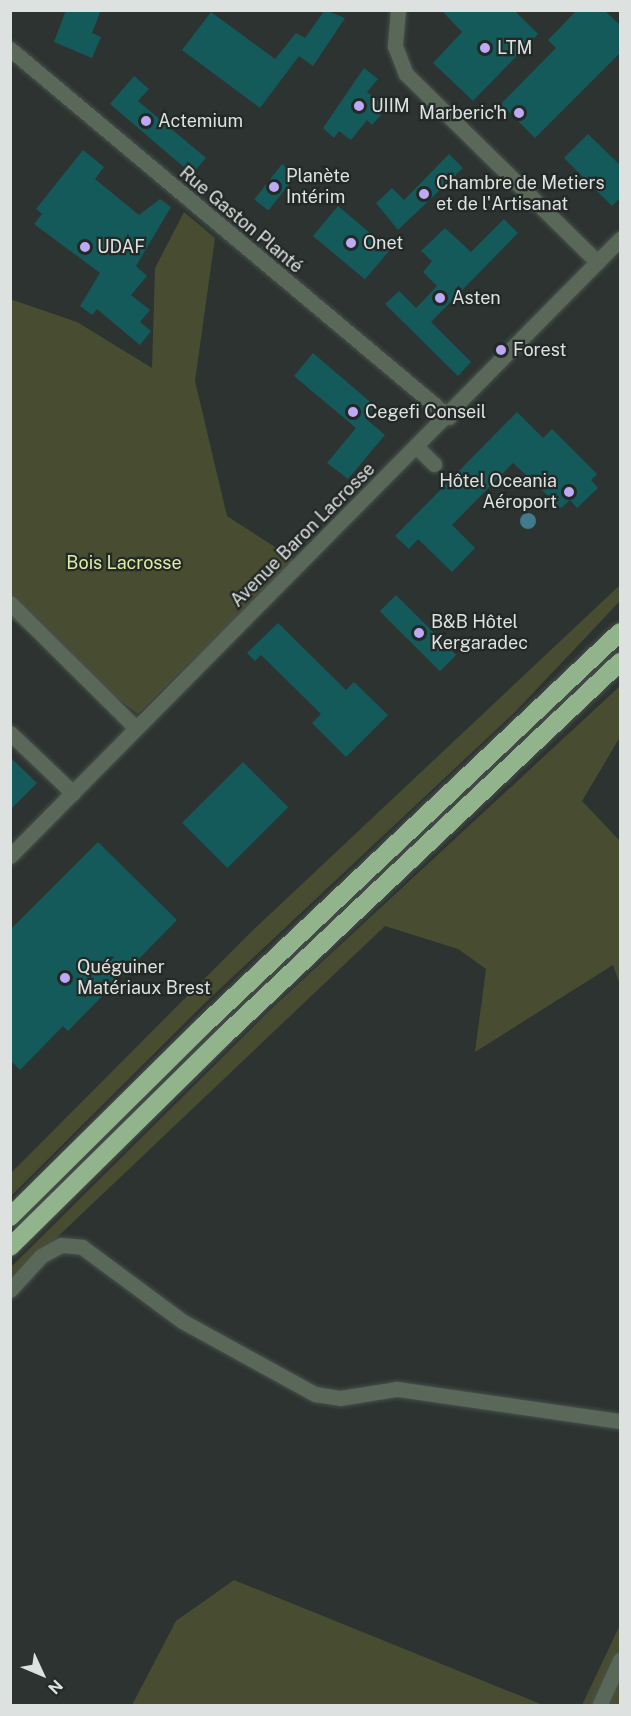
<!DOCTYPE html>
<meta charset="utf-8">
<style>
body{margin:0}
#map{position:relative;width:631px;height:1716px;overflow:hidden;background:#2c3330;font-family:"Public Sans",sans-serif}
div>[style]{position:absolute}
.green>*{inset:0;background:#484d31}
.water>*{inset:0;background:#407a8b}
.round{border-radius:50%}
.building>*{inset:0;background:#145a5a;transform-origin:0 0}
.roads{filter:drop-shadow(0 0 2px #484f4c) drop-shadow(0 0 2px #484f4c)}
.minor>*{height:15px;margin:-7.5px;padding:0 7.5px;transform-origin:7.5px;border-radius:7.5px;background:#5a6859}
.highway>*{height:18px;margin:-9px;padding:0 9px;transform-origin:9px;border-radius:9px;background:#91b48d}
.dots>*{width:16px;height:16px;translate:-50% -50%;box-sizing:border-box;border:3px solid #222926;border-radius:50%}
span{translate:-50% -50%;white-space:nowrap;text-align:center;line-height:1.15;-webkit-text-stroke:4.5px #222926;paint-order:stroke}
.poi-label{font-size:18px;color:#dde1df}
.left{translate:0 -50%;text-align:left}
.right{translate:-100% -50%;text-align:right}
.street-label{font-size:18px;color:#dde1df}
.park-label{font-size:18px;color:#deeca3}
.frame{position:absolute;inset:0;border:12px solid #dde1df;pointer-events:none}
.north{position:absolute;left:12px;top:1644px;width:60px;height:60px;-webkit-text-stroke:4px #222926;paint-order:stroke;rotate:134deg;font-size:16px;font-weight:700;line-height:24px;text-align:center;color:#dde1df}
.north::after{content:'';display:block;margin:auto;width:21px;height:27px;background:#dde1df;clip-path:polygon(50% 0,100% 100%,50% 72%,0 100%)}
</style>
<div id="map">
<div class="green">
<div style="clip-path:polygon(184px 212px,215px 238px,195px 381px,227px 516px,295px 560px,138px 714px,11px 619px,10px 299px,77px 322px,152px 368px,155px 268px)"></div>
<div style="clip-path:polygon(620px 585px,620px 601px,516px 711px,205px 1003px,11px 1196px,11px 1173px,250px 933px)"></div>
<div style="clip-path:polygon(620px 686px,620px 737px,582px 801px,620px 841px,620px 985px,613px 965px,475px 1052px,486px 969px,458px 949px,385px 926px,11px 1281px,11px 1267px,269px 1011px)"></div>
<div style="clip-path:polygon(234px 1580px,543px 1705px,132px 1705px,176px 1621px)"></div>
<div style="clip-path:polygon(620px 1625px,620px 1705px,582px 1705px)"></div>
</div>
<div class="water">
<div class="round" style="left:520px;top:513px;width:16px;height:16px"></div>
</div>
<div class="building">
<div style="clip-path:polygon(66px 10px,101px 10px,92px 33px,101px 37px,92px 58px,54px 42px)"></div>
<div style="clip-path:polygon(325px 10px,345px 18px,313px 66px,299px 56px,260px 108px,182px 50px,211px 12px,275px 59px,296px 33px,305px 38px)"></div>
<div style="clip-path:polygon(441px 10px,514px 10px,538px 34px,473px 101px,433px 63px,462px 32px)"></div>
<div style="clip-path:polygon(577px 10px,604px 10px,621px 26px,621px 52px,535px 138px,501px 104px,556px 48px,548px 40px)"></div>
<div style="clip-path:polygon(364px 68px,378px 79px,367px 92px,381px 103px,375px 110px,381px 115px,372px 125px,367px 120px,351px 140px,339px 131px,334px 138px,323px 128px)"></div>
<div style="clip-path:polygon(134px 76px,149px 89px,138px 101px,206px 158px,192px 174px,110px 104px)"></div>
<div style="clip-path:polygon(588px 134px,621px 166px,621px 197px,612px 206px,564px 158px)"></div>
<div style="clip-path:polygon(83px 150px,104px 167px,95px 179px,139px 215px,160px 199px,171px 207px,136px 266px,147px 276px,131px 295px,150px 310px,140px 322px,151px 331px,140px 345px,97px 309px,92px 315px,80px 306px,100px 273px,34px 224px,42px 214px,36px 209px)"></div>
<div style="clip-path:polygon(449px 154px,463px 168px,398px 230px,376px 203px,392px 188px,404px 200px)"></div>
<div style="left:282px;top:164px;width:18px;height:45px;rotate:38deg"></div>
<div style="left:338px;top:206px;width:68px;height:39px;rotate:40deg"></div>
<div style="clip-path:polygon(504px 219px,518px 233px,431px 322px,471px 362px,458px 376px,385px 304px,399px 291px,416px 308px,437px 286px,423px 272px,432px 261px,421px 251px,445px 228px,471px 252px)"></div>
<div style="clip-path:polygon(313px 353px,375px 406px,365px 418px,385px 435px,348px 479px,327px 463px,356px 428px,294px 376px)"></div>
<div style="clip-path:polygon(517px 412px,543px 438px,552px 429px,597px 474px,591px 480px,598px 488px,577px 508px,570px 500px,561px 508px,513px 463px,452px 525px,475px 548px,452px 572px,418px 539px,409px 549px,395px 536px)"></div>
<div style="left:396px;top:595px;width:85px;height:23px;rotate:45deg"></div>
<div style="clip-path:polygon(278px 623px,346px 690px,354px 682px,388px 715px,346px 757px,312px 723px,321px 714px,261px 655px,255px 661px,247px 653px)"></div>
<div style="clip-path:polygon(10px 757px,37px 783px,10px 810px)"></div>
<div style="left:243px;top:762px;width:64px;height:86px;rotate:45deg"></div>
<div style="clip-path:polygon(98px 842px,177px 920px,68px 1031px,63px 1026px,20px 1070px,10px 1060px,10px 930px)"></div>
</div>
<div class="roads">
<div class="minor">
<div style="left:398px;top:10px;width:36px;rotate:95deg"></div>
<div style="left:395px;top:46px;width:30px;rotate:69deg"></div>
<div style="left:406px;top:74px;width:268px;rotate:44.5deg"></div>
<div style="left:10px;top:49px;width:573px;rotate:39.97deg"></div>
<div style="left:418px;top:448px;width:23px;rotate:45deg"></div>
<div style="left:10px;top:603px;width:177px;rotate:44.8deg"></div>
<div style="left:10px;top:733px;width:87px;rotate:43.6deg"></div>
<div style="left:10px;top:856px;width:868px;rotate:-45.33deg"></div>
<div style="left:10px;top:1290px;width:46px;rotate:-47.6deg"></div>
<div style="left:41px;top:1256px;width:23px;rotate:-29deg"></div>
<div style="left:61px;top:1245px;width:21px;rotate:5deg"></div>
<div style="left:82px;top:1247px;width:124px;rotate:36.5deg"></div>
<div style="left:182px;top:1321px;width:152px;rotate:28.8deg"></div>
<div style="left:315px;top:1394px;width:25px;rotate:9deg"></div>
<div style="left:340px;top:1398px;width:58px;rotate:-9deg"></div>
<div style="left:397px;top:1389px;width:225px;rotate:8.2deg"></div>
<div style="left:599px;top:1706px;width:51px;rotate:-65.5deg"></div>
</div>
<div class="highway">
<div style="left:10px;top:1217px;width:273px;rotate:-44.7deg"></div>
<div style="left:204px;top:1025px;width:572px;rotate:-43.37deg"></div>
<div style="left:10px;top:1247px;width:301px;rotate:-44.6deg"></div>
<div style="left:224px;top:1036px;width:545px;rotate:-43.36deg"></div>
</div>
</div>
<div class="dots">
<div style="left:485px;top:48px;background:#bea9f5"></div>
<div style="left:359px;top:106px;background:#bea9f5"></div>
<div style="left:519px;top:113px;background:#bea9f5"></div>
<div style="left:146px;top:121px;background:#bea9f5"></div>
<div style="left:274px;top:187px;background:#bea9f5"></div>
<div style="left:424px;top:194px;background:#bea9f5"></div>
<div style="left:351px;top:243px;background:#bea9f5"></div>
<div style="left:85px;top:247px;background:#bea9f5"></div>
<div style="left:440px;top:298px;background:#bea9f5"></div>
<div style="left:501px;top:350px;background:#bea9f5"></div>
<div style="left:353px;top:412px;background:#bea9f5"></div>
<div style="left:569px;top:492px;background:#bea9f5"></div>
<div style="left:419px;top:633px;background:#bea9f5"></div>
<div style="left:65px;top:978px;background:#bea9f5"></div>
</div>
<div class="poi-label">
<span class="left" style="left:497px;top:48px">LTM</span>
<span class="left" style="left:371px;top:106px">UIIM</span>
<span class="right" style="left:507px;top:113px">Marberic'h</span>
<span class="left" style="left:158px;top:121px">Actemium</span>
<span class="left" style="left:286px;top:187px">Planète<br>Intérim</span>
<span class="left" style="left:436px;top:194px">Chambre de Metiers<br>et de l'Artisanat</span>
<span class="left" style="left:363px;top:243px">Onet</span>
<span class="left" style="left:97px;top:247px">UDAF</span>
<span class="left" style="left:452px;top:298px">Asten</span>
<span class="left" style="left:513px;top:350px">Forest</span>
<span class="left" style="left:365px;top:412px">Cegefi Conseil</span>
<span class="right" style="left:557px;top:492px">Hôtel Oceania<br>Aéroport</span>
<span class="left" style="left:431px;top:633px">B&amp;B Hôtel<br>Kergaradec</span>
<span class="left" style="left:77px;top:978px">Quéguiner<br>Matériaux Brest</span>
</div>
<div class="street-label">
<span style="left:241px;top:220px;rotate:40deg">Rue Gaston Planté</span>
<span style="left:303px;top:535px;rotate:-45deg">Avenue Baron Lacrosse</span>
</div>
<div class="park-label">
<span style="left:124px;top:563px">Bois Lacrosse</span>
</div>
<div class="frame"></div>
<div class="north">N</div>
</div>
